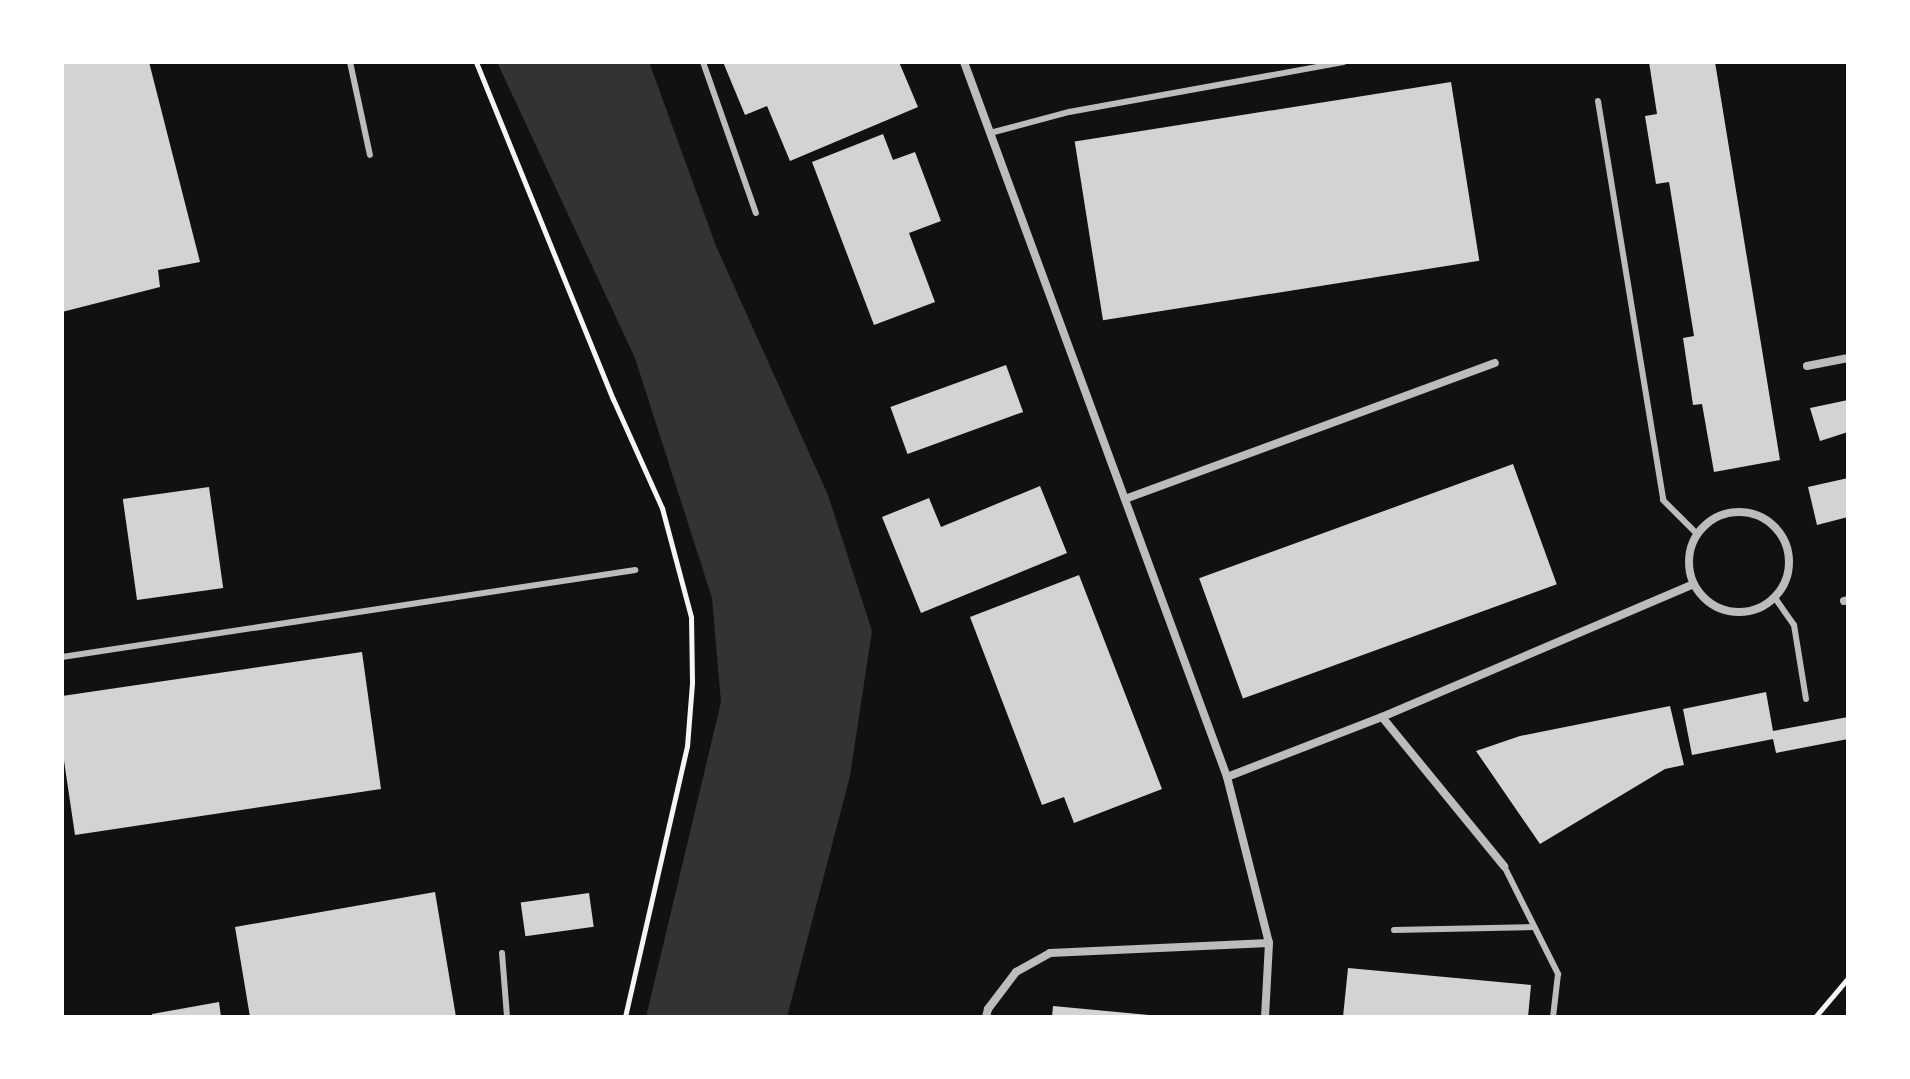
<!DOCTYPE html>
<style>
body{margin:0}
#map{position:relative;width:1910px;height:1079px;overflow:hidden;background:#111;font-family:"Sofia Sans Condensed",sans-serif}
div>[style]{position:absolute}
.water>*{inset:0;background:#333}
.building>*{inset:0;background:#d3d3d3;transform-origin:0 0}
.path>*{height:5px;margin:-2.5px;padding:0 2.5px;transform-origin:2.5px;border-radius:2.5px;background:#f5f5f5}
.service>*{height:6px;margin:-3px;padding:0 3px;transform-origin:3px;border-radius:3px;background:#bcbcbc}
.minor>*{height:8px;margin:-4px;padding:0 4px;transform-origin:4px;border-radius:4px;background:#bcbcbc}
.minor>.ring{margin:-4px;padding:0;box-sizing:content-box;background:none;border:8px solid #bcbcbc;border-radius:50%}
span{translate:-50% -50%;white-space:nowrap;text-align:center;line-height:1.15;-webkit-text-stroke:6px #fff;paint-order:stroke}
.frame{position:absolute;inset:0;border:64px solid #fff;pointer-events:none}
</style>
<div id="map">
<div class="water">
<div style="clip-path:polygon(497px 62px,649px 62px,716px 246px,828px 495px,872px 631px,850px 776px,787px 1017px,646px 1017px,721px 702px,712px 598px,635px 358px)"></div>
</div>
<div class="building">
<div style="clip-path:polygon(62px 62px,149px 62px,200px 262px,158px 270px,160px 287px,62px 312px)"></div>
<div style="clip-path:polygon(723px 62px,899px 62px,918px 107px,790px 161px,767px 106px,745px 115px)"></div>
<div style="clip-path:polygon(1649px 62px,1715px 62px,1780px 460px,1714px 472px,1702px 404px,1693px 405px,1683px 338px,1694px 336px,1669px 182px,1656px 184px,1645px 116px,1657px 114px)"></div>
<div style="left:1451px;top:82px;width:181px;height:381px;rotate:81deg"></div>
<div style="clip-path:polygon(883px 134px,893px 160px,915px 152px,941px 221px,909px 233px,935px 302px,874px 325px,812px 162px)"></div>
<div style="left:1006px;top:365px;width:50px;height:123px;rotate:70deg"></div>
<div style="clip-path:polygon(1848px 400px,1848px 432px,1820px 441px,1810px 408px)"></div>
<div style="left:1513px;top:464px;width:128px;height:334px;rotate:70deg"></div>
<div style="clip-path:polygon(1848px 478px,1848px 517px,1817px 525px,1808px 487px)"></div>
<div style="clip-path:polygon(1040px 486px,1067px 553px,921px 613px,882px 517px,929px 498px,941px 527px)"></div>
<div style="left:209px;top:487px;width:102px;height:87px;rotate:82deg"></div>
<div style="clip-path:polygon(1079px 575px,1162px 789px,1074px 823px,1064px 797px,1042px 805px,970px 617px)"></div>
<div style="clip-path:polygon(362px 652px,381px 789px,75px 835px,62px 747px,62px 696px)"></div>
<div style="clip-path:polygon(1766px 692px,1773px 731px,1848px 717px,1848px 739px,1776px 753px,1773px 739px,1692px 755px,1683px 709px)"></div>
<div style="clip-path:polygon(1670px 706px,1684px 765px,1665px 769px,1540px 844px,1476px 751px,1520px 736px)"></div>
<div style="clip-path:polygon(435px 892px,456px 1017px,250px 1017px,235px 927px)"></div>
<div style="left:589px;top:893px;width:34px;height:69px;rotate:82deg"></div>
<div style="clip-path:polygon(1348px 968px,1531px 985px,1528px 1017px,1343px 1017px)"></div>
<div style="clip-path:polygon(219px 1002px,221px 1017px,152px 1017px,152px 1014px)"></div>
<div style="clip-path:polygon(1053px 1006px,1149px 1015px,1149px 1017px,1052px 1017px)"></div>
</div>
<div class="path">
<div style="left:476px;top:62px;width:364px;rotate:67.9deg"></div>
<div style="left:613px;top:399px;width:120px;rotate:65.8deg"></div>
<div style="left:662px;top:508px;width:113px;rotate:75.1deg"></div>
<div style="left:691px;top:617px;width:66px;rotate:89.1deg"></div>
<div style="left:692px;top:683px;width:63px;rotate:94.5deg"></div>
<div style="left:687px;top:746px;width:278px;rotate:102.9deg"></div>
<div style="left:1815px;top:1017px;width:51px;rotate:-49.8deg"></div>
</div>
<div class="service">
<div style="left:350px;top:62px;width:95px;rotate:77.9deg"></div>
<div style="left:703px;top:62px;width:160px;rotate:70.7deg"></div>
<div style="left:1598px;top:101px;width:404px;rotate:80.7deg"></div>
<div style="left:1663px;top:500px;width:48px;rotate:45deg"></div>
<div style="left:990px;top:133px;width:82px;rotate:-14.9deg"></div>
<div style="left:1069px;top:112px;width:279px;rotate:-10.3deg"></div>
<div style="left:1775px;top:598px;width:33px;rotate:55deg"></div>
<div style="left:1794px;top:625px;width:75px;rotate:80.8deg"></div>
<div style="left:62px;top:657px;width:580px;rotate:-8.63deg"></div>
<div style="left:1504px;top:866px;width:121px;rotate:63.4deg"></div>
<div style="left:1558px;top:974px;width:43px;rotate:96.6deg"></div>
<div style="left:1394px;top:930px;width:140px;rotate:-1.2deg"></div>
<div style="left:502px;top:953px;width:64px;rotate:85.5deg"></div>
</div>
<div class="minor">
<div style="left:964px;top:62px;width:762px;rotate:69.8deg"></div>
<div style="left:1227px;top:777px;width:171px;rotate:75.8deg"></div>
<div style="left:1269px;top:943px;width:74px;rotate:93.1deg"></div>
<div style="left:1807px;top:366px;width:42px;rotate:-11deg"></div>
<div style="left:1125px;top:499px;width:394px;rotate:-20.2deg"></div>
<div class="ring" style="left:1689px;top:512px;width:92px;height:92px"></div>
<div style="left:1844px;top:601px;width:4px;rotate:-14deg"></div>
<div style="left:1382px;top:717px;width:193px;rotate:50.7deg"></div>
<div style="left:1227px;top:777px;width:166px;rotate:-21.2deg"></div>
<div style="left:1382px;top:717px;width:339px;rotate:-23.1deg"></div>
<div style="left:986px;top:1017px;width:8px;rotate:-76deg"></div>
<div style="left:988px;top:1009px;width:46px;rotate:-52.9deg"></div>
<div style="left:1016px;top:972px;width:39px;rotate:-29deg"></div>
<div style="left:1050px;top:953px;width:219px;rotate:-2.6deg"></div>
</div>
<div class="frame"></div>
</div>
